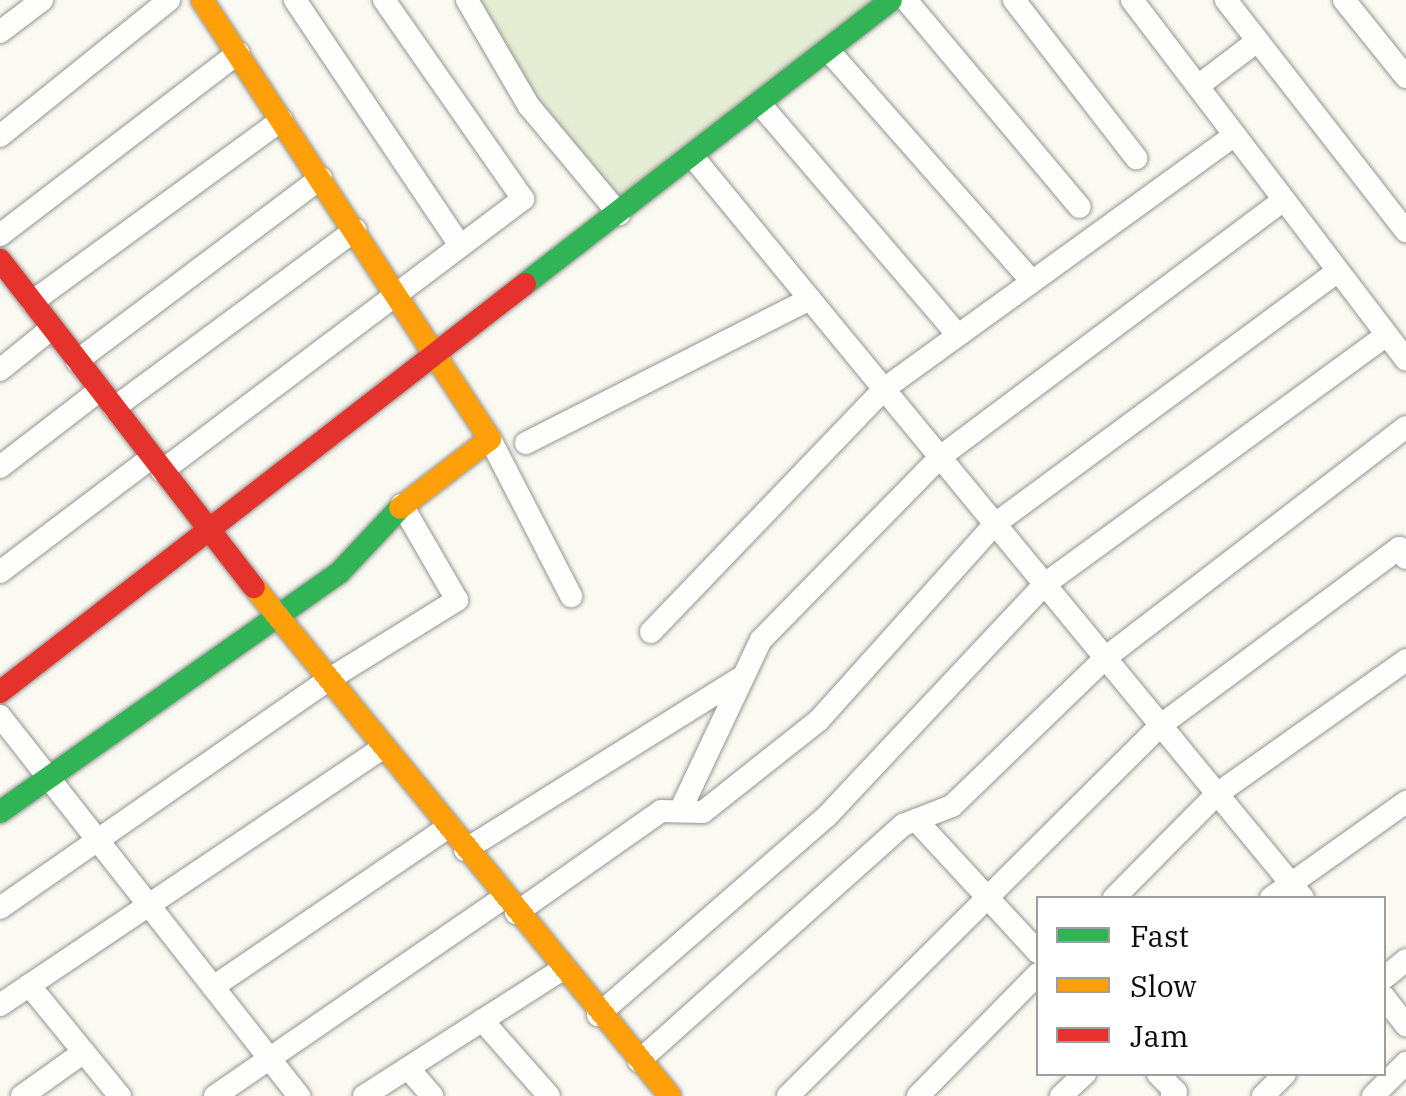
<!DOCTYPE html>
<style>
body{margin:0}
#map{position:relative;width:1406px;height:1096px;overflow:hidden;background:#fbfaf2;font-family:"IBM Plex Serif",serif}
div>[style]{position:absolute}
.cemetery>*{inset:0;background:#e5edd4}
.roads{filter:drop-shadow(0 0 2px #949490) drop-shadow(0 0 2px #949490)}
.street>*{height:22px;margin:-11px;padding:0 11px;transform-origin:11px;border-radius:11px;background:#fefefd}
.fast>*{height:22px;margin:-11px;padding:0 11px;transform-origin:11px;border-radius:11px;background:#30b455}
.slow>*{height:22px;margin:-11px;padding:0 11px;transform-origin:11px;border-radius:11px;background:#ff9f0a}
.jam>*{height:22px;margin:-11px;padding:0 11px;transform-origin:11px;border-radius:11px;background:#e5322d}
span{translate:-50% -50%;white-space:nowrap;text-align:center;line-height:1.15;-webkit-text-stroke:10px #fff;paint-order:stroke}
.legend{position:absolute;left:1036px;top:896px;width:350px;height:180px;box-sizing:border-box;background:#fff;border:2px solid #9e9e9e;margin:0;padding:12px 18px;list-style:none;font-size:30px;color:#0d0d0d}
.legend li{display:flex;align-items:center;gap:20px;height:50px}
.legend b{width:50px;border:2px solid #9e9e9e}
</style>
<div id="map">
<div class="cemetery">
<div style="clip-path:polygon(479px 0,890px 0,623px 211px,499px 48px)"></div>
</div>
<div class="roads">
<div class="street">
<div style="left:295px;top:0;width:296px;rotate:56.1deg"></div>
<div style="left:467px;top:0;width:123px;rotate:59.7deg"></div>
<div style="left:529px;top:106px;width:141px;rotate:50.2deg"></div>
<div style="left:906px;top:0;width:270px;rotate:50deg"></div>
<div style="left:1014px;top:0;width:200px;rotate:52.3deg"></div>
<div style="left:1132px;top:0;width:452px;rotate:52.7deg"></div>
<div style="left:1226px;top:0;width:293px;rotate:52.1deg"></div>
<div style="left:1344px;top:0;width:99px;rotate:51.2deg"></div>
<div style="left:0;top:32px;width:53px;rotate:-37.3deg"></div>
<div style="left:828px;top:50px;width:308px;rotate:48.6deg"></div>
<div style="left:1198px;top:86px;width:74px;rotate:-37.3deg"></div>
<div style="left:760px;top:104px;width:304px;rotate:49.4deg"></div>
<div style="left:0;top:136px;width:217px;rotate:-38.8deg"></div>
<div style="left:693px;top:157px;width:960px;rotate:50.54deg"></div>
<div style="left:0;top:235px;width:300px;rotate:-37.4deg"></div>
<div style="left:32px;top:302px;width:309px;rotate:-36.1deg"></div>
<div style="left:77px;top:361px;width:305px;rotate:-36.9deg"></div>
<div style="left:0;top:370px;width:67px;rotate:-38.9deg"></div>
<div style="left:114px;top:408px;width:300px;rotate:-36.4deg"></div>
<div style="left:490px;top:439px;width:177px;rotate:62.7deg"></div>
<div style="left:526px;top:443px;width:318px;rotate:-26.9deg"></div>
<div style="left:0;top:467px;width:126px;rotate:-37.6deg"></div>
<div style="left:162px;top:471px;width:452px;rotate:-37deg"></div>
<div style="left:523px;top:199px;width:243px;rotate:-124.9deg"></div>
<div style="left:0;top:572px;width:191px;rotate:-37.1deg"></div>
<div style="left:651px;top:632px;width:337px;rotate:-46.2deg"></div>
<div style="left:884px;top:389px;width:433px;rotate:-35.9deg"></div>
<div style="left:0;top:716px;width:484px;rotate:51.8deg"></div>
<div style="left:680px;top:811px;width:189px;rotate:-64.7deg"></div>
<div style="left:761px;top:640px;width:256px;rotate:-45.6deg"></div>
<div style="left:940px;top:457px;width:429px;rotate:-36.8deg"></div>
<div style="left:916px;top:820px;width:180px;rotate:47.3deg"></div>
<div style="left:465px;top:850px;width:323px;rotate:-32deg"></div>
<div style="left:1114px;top:898px;width:146px;rotate:-45.3deg"></div>
<div style="left:1217px;top:794px;width:232px;rotate:-35.3deg"></div>
<div style="left:1271px;top:898px;width:166px;rotate:-35.4deg"></div>
<div style="left:0;top:908px;width:399px;rotate:-34.8deg"></div>
<div style="left:328px;top:680px;width:152px;rotate:-31.8deg"></div>
<div style="left:457px;top:600px;width:110px;rotate:-120.1deg"></div>
<div style="left:516px;top:913px;width:177px;rotate:-35.1deg"></div>
<div style="left:661px;top:811px;width:42px;rotate:1.4deg"></div>
<div style="left:703px;top:812px;width:148px;rotate:-38.4deg"></div>
<div style="left:819px;top:720px;width:263px;rotate:-48.1deg"></div>
<div style="left:995px;top:524px;width:426px;rotate:-36.4deg"></div>
<div style="left:1384px;top:978px;width:28px;rotate:-39deg"></div>
<div style="left:29px;top:985px;width:144px;rotate:50.7deg"></div>
<div style="left:213px;top:987px;width:283px;rotate:-34.2deg"></div>
<div style="left:1384px;top:997px;width:36px;rotate:52deg"></div>
<div style="left:0;top:1005px;width:461px;rotate:-33.9deg"></div>
<div style="left:598px;top:1015px;width:303px;rotate:-41deg"></div>
<div style="left:827px;top:816px;width:318px;rotate:-46.8deg"></div>
<div style="left:1045px;top:584px;width:423px;rotate:-36.1deg"></div>
<div style="left:482px;top:1020px;width:101px;rotate:48.6deg"></div>
<div style="left:639px;top:1061px;width:354px;rotate:-41.8deg"></div>
<div style="left:903px;top:825px;width:53px;rotate:-21.2deg"></div>
<div style="left:952px;top:806px;width:213px;rotate:-44deg"></div>
<div style="left:1105px;top:658px;width:379px;rotate:-37.5deg"></div>
<div style="left:408px;top:1068px;width:37px;rotate:49deg"></div>
<div style="left:1158px;top:1074px;width:25px;rotate:45deg"></div>
<div style="left:1176px;top:1092px;width:6px;rotate:135deg"></div>
<div style="left:22px;top:1096px;width:76px;rotate:-35.4deg"></div>
<div style="left:215px;top:1096px;width:349px;rotate:-34.5deg"></div>
<div style="left:364px;top:1096px;width:234px;rotate:-32.6deg"></div>
<div style="left:788px;top:1096px;width:526px;rotate:-44.85deg"></div>
<div style="left:1161px;top:725px;width:297px;rotate:-36.6deg"></div>
<div style="left:1399px;top:548px;width:12px;rotate:55deg"></div>
<div style="left:918px;top:1096px;width:171px;rotate:-45.5deg"></div>
<div style="left:1061px;top:1096px;width:33px;rotate:-43deg"></div>
<div style="left:1263px;top:1096px;width:31px;rotate:-45deg"></div>
<div style="left:1373px;top:1096px;width:47px;rotate:-45deg"></div>
</div>
<div class="fast">
<div style="left:525px;top:284px;width:463px;rotate:-37.8deg"></div>
<div style="left:0;top:812px;width:415px;rotate:-35.2deg"></div>
<div style="left:339px;top:573px;width:89px;rotate:-46.8deg"></div>
</div>
<div class="slow">
<div style="left:202px;top:0;width:525px;rotate:56.73deg"></div>
<div style="left:490px;top:439px;width:113px;rotate:142.5deg"></div>
<div style="left:254px;top:587px;width:657px;rotate:50.74deg"></div>
</div>
<div class="jam">
<div style="left:0;top:260px;width:414px;rotate:52.2deg"></div>
<div style="left:0;top:692px;width:665px;rotate:-37.85deg"></div>
</div>
</div>
<ul class="legend">
<li><b style="height:12px;background:#30b455"></b>Fast</li>
<li><b style="height:12px;background:#ff9f0a"></b>Slow</li>
<li><b style="height:12px;background:#e5322d"></b>Jam</li>
</ul>
</div>
